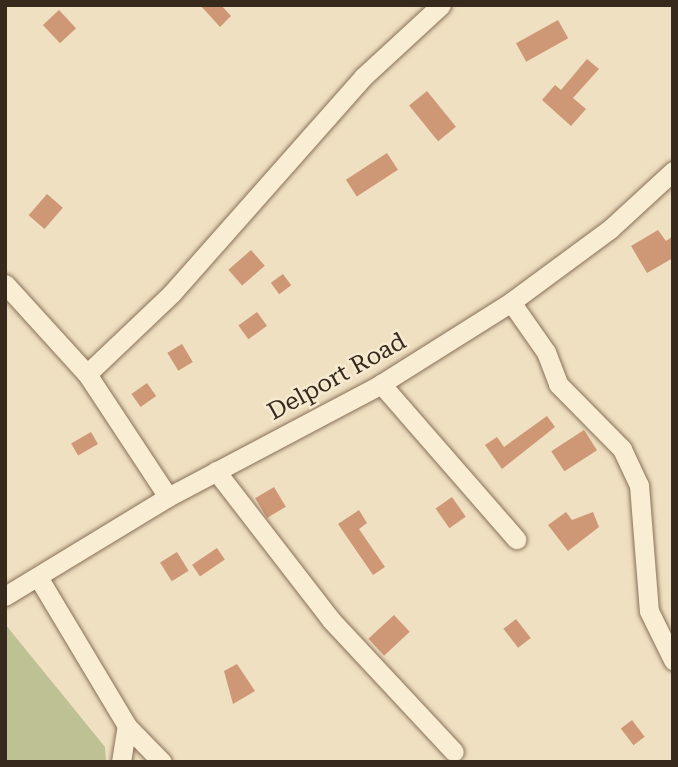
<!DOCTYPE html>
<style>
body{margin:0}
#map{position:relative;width:678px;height:767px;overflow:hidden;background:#efe0c1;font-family:"Roboto Serif",serif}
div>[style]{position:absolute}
.cemetery>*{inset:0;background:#bdc194}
.building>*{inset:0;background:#ce9876;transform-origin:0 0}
.roads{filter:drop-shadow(0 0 2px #887058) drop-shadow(0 0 2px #887058)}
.minor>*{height:19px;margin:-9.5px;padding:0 9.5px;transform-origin:9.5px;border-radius:9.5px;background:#f9edd4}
span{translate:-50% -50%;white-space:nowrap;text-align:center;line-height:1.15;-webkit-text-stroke:5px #f6ead1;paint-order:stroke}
.street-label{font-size:24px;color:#38291d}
.frame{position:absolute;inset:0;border:7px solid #38291d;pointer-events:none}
</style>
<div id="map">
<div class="cemetery">
<div style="clip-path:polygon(5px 624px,105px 747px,106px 762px,5px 762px)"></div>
</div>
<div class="building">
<div style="clip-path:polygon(200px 5px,221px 5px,231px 16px,220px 27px)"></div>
<div style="left:59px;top:10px;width:25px;height:22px;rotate:47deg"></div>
<div style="left:558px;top:20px;width:21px;height:48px;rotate:61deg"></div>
<div style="clip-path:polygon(587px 59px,599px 69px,573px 98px,586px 109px,571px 126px,542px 100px,555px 85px,561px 90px)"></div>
<div style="left:427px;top:91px;width:46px;height:23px;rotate:51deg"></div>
<div style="left:387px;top:153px;width:20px;height:49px;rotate:57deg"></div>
<div style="left:47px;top:194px;width:21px;height:28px;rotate:41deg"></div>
<div style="clip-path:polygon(658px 230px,666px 241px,673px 236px,673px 258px,647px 273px,631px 246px)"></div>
<div style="left:251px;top:250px;width:21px;height:30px;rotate:49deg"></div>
<div style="left:283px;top:274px;width:14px;height:15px;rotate:54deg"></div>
<div style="left:257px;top:312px;width:17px;height:23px;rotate:54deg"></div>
<div style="left:182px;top:344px;width:21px;height:17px;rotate:59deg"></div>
<div style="left:147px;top:383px;width:16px;height:19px;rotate:55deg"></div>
<div style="clip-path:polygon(547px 416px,555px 427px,502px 469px,485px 445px,497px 437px,504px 447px)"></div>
<div style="left:584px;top:430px;width:24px;height:39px;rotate:57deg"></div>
<div style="left:91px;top:432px;width:14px;height:23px;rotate:60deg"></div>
<div style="left:274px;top:487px;width:23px;height:22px;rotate:59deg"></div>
<div style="left:452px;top:497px;width:24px;height:20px;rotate:55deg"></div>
<div style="clip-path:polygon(359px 510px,367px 523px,359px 529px,385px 567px,373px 575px,338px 524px)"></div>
<div style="clip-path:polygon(566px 512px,572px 520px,593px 512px,599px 527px,568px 551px,548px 525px)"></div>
<div style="left:217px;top:548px;width:14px;height:30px;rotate:56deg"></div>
<div style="left:177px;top:552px;width:22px;height:20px;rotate:58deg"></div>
<div style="left:394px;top:615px;width:23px;height:35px;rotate:47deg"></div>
<div style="left:516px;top:619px;width:24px;height:16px;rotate:52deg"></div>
<div style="clip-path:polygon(237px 664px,255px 691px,233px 704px,224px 671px)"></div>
<div style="left:632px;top:720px;width:21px;height:14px;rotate:53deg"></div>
</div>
<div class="roads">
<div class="minor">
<div style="left:5px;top:284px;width:122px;rotate:47.7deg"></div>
<div style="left:87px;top:374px;width:147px;rotate:56.6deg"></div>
<div style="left:511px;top:302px;width:61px;rotate:55deg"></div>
<div style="left:546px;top:352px;width:34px;rotate:69deg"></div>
<div style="left:558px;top:384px;width:91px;rotate:45.4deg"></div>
<div style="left:622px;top:449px;width:40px;rotate:65deg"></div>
<div style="left:639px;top:485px;width:126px;rotate:85.5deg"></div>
<div style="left:649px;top:611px;width:55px;rotate:63.9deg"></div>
<div style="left:87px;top:374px;width:117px;rotate:-43.6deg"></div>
<div style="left:172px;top:293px;width:288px;rotate:-48.5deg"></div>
<div style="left:363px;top:77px;width:106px;rotate:-42.7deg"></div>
<div style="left:381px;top:384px;width:206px;rotate:48.9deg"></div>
<div style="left:216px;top:471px;width:188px;rotate:52.3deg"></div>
<div style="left:331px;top:620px;width:180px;rotate:47deg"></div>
<div style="left:38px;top:577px;width:174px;rotate:59.1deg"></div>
<div style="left:127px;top:726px;width:50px;rotate:45.8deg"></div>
<div style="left:5px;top:596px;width:191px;rotate:-31.3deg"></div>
<div style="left:168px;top:497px;width:241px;rotate:-27.9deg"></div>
<div style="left:381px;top:384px;width:154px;rotate:-32.2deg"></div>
<div style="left:511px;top:302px;width:123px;rotate:-36.4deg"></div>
<div style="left:610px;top:229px;width:86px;rotate:-42.6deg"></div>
<div style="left:121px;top:762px;width:36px;rotate:-81deg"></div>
</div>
</div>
<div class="street-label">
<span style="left:337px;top:377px;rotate:-29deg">Delport Road</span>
</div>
<div class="frame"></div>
</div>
